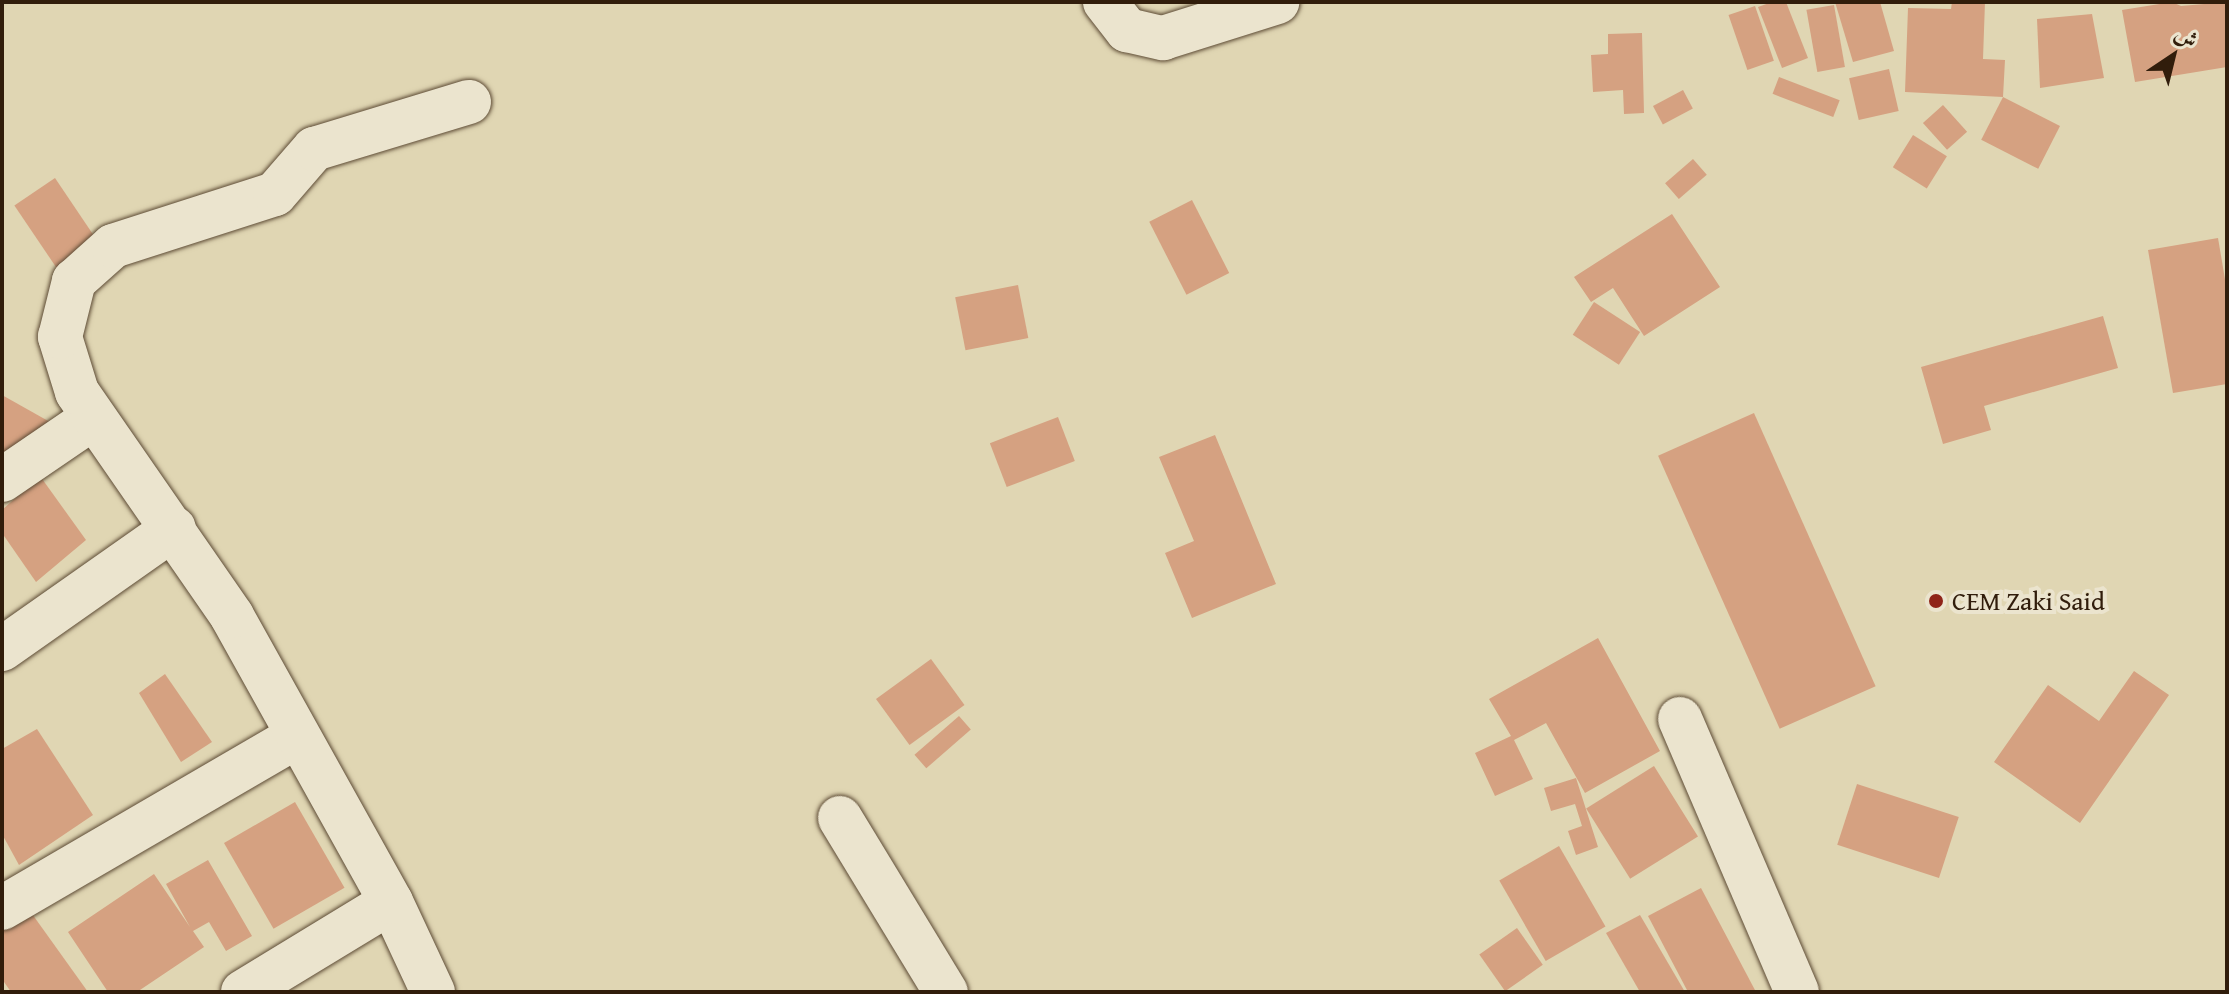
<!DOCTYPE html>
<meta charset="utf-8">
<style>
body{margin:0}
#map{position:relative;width:2229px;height:994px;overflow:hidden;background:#e0d6b3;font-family:"Gentium Book Plus",Amiri,serif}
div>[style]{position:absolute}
.building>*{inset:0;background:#d5a181;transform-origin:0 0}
.roads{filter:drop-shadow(0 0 2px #5d4b35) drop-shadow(0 0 2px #5d4b35)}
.street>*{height:44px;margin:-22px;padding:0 22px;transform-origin:22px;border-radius:22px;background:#ebe4ce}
.dots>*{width:22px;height:22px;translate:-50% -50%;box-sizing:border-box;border:4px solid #ebe4ce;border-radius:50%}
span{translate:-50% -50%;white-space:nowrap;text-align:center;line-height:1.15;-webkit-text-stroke:8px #ebe4ce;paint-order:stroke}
.poi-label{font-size:26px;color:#311d0b}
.left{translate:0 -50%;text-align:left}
.frame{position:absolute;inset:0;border:4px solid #311d0b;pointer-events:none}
.north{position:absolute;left:2133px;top:16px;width:80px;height:80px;-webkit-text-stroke:6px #ebe4ce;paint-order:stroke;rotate:35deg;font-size:22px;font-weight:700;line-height:32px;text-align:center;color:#311d0b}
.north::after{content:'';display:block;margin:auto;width:28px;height:36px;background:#311d0b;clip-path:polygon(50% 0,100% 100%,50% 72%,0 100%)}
</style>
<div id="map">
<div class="building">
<div style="clip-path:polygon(1772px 2px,1786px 2px,1808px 58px,1782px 68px,1758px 7px)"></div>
<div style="clip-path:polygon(1835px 2px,1880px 2px,1894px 51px,1853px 62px)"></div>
<div style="clip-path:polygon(1952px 2px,1985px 2px,1983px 59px,2005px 60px,2003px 97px,1905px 92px,1908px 8px,1951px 9px)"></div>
<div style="clip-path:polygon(2172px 2px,2181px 6px,2227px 2px,2227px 67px,2135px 82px,2122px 10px)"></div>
<div style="left:1834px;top:5px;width:63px;height:28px;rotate:80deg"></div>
<div style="left:1755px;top:6px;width:58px;height:28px;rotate:71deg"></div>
<div style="clip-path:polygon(2092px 14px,2104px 78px,2040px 88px,2037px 19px)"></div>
<div style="clip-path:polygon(1642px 33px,1644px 113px,1624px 114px,1623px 90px,1593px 92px,1591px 55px,1608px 54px,1608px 34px)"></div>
<div style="left:1889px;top:69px;width:43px;height:41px;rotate:77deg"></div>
<div style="left:1779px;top:77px;width:65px;height:18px;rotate:21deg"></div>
<div style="left:1683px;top:90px;width:21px;height:34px;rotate:62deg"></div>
<div style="left:2003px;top:97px;width:64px;height:48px;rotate:27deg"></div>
<div style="left:1943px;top:105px;width:36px;height:27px;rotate:48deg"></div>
<div style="left:1913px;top:135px;width:40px;height:38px;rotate:32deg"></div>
<div style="left:1693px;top:159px;width:21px;height:37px;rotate:49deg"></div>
<div style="left:55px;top:178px;width:91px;height:49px;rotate:56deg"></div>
<div style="left:1192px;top:200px;width:82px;height:48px;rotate:63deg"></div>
<div style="clip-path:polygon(1672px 214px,1720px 287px,1644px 336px,1613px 288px,1591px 302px,1574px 277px)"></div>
<div style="clip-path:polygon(2218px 238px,2227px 291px,2227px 384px,2173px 393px,2148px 250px)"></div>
<div style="left:1018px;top:285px;width:54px;height:64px;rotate:79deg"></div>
<div style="left:1594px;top:302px;width:55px;height:39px;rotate:33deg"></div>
<div style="clip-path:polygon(2103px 316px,2118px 368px,1984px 406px,1991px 430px,1943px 444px,1921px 367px)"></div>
<div style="clip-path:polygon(2px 395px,50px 422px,2px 463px)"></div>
<div style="left:1754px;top:413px;width:299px;height:105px;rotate:66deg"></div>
<div style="left:1058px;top:417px;width:47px;height:73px;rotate:69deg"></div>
<div style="clip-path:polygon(1215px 435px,1276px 584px,1192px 618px,1165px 553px,1194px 541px,1159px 457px)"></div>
<div style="clip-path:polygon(40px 476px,86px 540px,36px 582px,2px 533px,2px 510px)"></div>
<div style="clip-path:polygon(1598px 638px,1660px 751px,1585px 793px,1546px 723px,1514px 740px,1533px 779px,1495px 796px,1475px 753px,1511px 736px,1489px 699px)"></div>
<div style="left:931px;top:659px;width:57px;height:68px;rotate:54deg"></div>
<div style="clip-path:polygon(2134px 671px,2169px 695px,2080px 823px,1994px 762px,2048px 685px,2099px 721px)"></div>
<div style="clip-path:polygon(165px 674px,212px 742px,181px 762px,139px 693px)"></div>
<div style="left:959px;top:716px;width:18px;height:59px;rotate:49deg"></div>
<div style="clip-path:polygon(37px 729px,93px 815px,19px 865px,2px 834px,2px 749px)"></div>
<div style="left:1654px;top:766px;width:83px;height:80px;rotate:58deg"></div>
<div style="clip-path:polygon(1576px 778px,1598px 847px,1576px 855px,1568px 831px,1582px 826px,1575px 804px,1551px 811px,1544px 788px)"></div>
<div style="left:1857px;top:784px;width:107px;height:64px;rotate:18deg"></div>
<div style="left:295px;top:802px;width:99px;height:82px;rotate:60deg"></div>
<div style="left:1559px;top:846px;width:93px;height:69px;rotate:60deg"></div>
<div style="clip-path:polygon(208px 860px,252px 936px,226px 951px,209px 922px,193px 931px,204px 947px,137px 992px,108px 992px,68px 932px,154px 874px,190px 927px,166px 884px)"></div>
<div style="clip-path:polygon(1701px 888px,1756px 992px,1688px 992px,1648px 916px)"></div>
<div style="clip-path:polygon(30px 911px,88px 992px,11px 992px,2px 979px,2px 930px)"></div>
<div style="clip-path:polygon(1640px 915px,1685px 992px,1640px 992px,1606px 933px)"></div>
<div style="left:1517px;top:928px;width:45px;height:46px;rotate:55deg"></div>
</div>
<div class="roads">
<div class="street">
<div style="left:1105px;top:2px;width:36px;rotate:52deg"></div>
<div style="left:1127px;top:30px;width:37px;rotate:13deg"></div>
<div style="left:1163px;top:38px;width:120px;rotate:-17.5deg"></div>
<div style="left:2px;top:480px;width:110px;rotate:-34.3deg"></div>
<div style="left:2px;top:649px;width:210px;rotate:-35.1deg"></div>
<div style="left:1680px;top:719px;width:297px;rotate:66.8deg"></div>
<div style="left:840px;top:818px;width:204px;rotate:58.7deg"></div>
<div style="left:2px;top:908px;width:340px;rotate:-30.2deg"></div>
<div style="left:243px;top:992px;width:173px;rotate:-31.3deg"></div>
<div style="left:433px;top:992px;width:99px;rotate:-115deg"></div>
<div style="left:391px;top:902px;width:327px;rotate:-119.1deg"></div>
<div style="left:232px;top:616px;width:272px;rotate:-124.7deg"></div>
<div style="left:77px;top:392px;width:58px;rotate:-107.2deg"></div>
<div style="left:60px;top:337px;width:58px;rotate:-76deg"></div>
<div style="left:74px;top:281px;width:52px;rotate:-41.9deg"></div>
<div style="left:113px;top:246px;width:170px;rotate:-17.8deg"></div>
<div style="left:275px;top:194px;width:60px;rotate:-49.1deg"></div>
<div style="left:314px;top:149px;width:162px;rotate:-16.9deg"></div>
</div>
</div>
<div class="dots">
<div style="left:1936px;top:601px;background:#8f2418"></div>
</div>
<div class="poi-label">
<span class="left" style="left:1952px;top:601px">CEM Zaki Said</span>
</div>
<div class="frame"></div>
<div class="north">ش</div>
</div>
